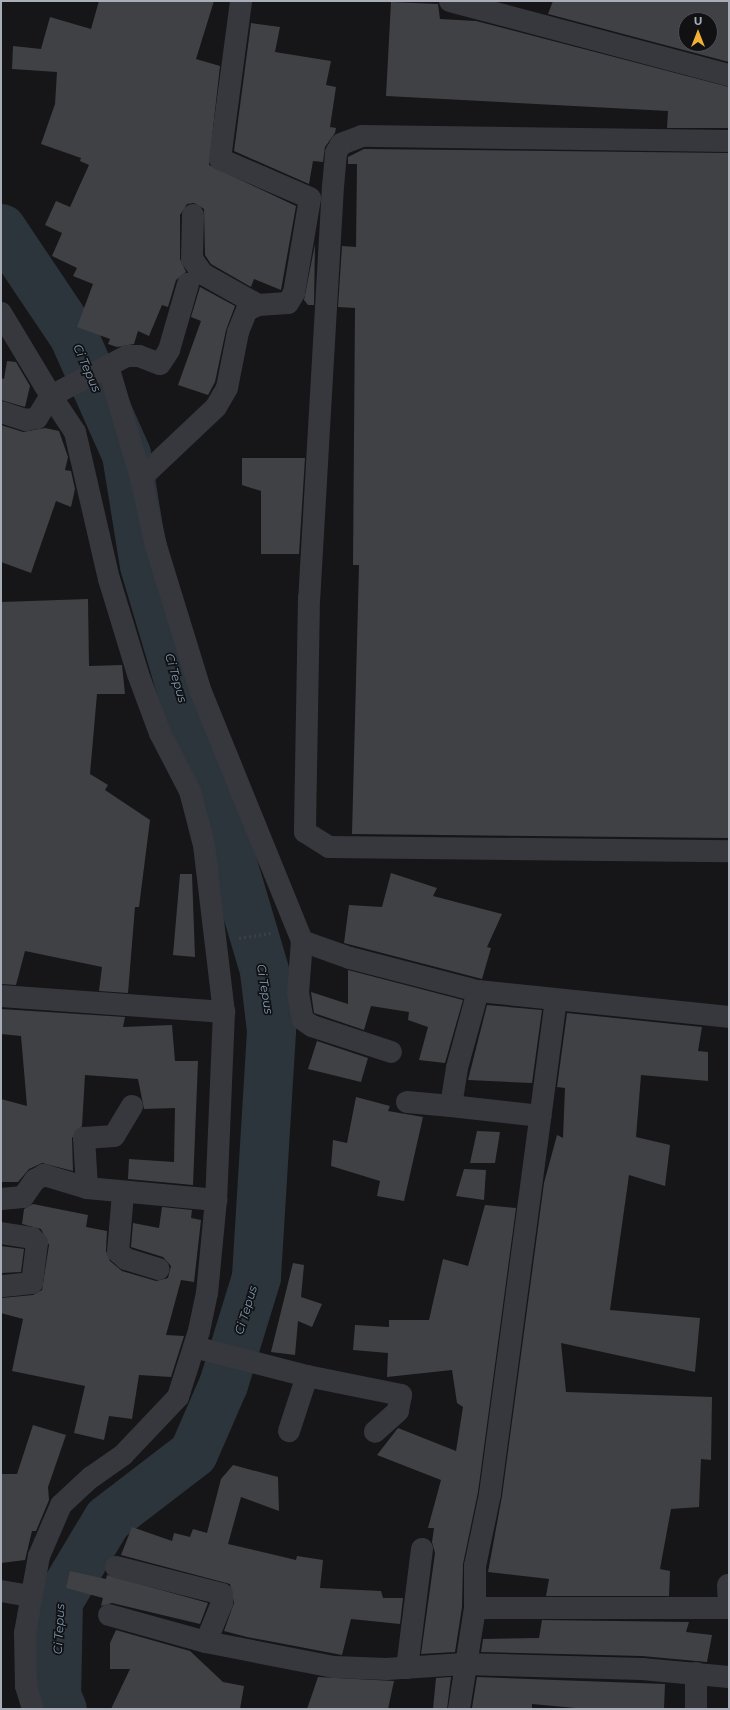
<!DOCTYPE html>
<style>
body{margin:0}
#map{position:relative;width:730px;height:1710px;overflow:hidden;background:#161618;font-family:Montserrat,sans-serif}
div>[style]{position:absolute}
.river>*{height:49px;margin:-24.5px;padding:0 24.5px;transform-origin:24.5px;border-radius:24.5px;background:#2c353c}
.building>*{inset:0;background:#404145}
.path>*{height:2.5px;margin-top:-1.25px;transform-origin:0;background:repeating-linear-gradient(90deg,#3d3f44 0 2px,transparent 0 5px)}
.minor>*{height:22px;margin:-11px;padding:0 11px;transform-origin:11px;border-radius:11px;background:#37383d}
span{translate:-50% -50%;white-space:nowrap;text-align:center;line-height:1.15;-webkit-text-stroke:3.5px #111113;paint-order:stroke}
.water-label{font-size:12px;color:#7f9bb3;font-style:italic}
.frame{position:absolute;inset:0;border:2px solid #a8adb8;pointer-events:none}
.north{position:absolute;left:678px;top:12px;width:40px;height:40px;box-sizing:border-box;background:#111113;border:1px solid #4d4f55;border-radius:50%;rotate:0deg;font-size:11px;font-weight:700;line-height:16px;text-align:center;color:#a8adb8}
.north::after{content:'';display:block;margin:auto;width:14px;height:18px;background:#f2b134;clip-path:polygon(50% 0,100% 100%,50% 72%,0 100%)}
</style>
<div id="map">
<div class="river">
<div style="left:1px;top:228px;width:129px;rotate:56.1deg"></div>
<div style="left:73px;top:335px;width:130px;rotate:66deg"></div>
<div style="left:126px;top:454px;width:112px;rotate:80.8deg"></div>
<div style="left:144px;top:565px;width:423px;rotate:73.5deg"></div>
<div style="left:264px;top:971px;width:60px;rotate:83.3deg"></div>
<div style="left:271px;top:1031px;width:246px;rotate:93.5deg"></div>
<div style="left:256px;top:1277px;width:112px;rotate:107.1deg"></div>
<div style="left:223px;top:1384px;width:75px;rotate:113.5deg"></div>
<div style="left:193px;top:1453px;width:108px;rotate:142.5deg"></div>
<div style="left:107px;top:1519px;width:96px;rotate:120.9deg"></div>
<div style="left:58px;top:1601px;width:94px;rotate:91.2deg"></div>
<div style="left:56px;top:1695px;width:15px;rotate:67deg"></div>
</div>
<div class="building">
<div style="clip-path:polygon(99px 1px,214px 1px,196px 59px,220px 66px,209px 165px,296px 206px,281px 290px,254px 279px,251px 287px,211px 264px,205px 255px,204px 209px,194px 203px,187px 204px,180px 215px,180px 259px,186px 272px,176px 280px,168px 307px,162px 305px,149px 336px,138px 331px,134px 344px,117px 347px,108px 344px,110px 339px,77px 327px,93px 284px,73px 276px,77px 268px,52px 256px,62px 233px,45px 225px,56px 201px,70px 207px,89px 165px,80px 161px,81px 158px,41px 144px,55px 104px,57px 72px,12px 69px,13px 46px,41px 49px,50px 17px,91px 29px)"></div>
<div style="clip-path:polygon(evenodd,553px 1px,729px 1px,729px 62px,548px 14px,553px 1px,686px 20px,710px 20px,710px 44px,686px 44px,686px 20px)"></div>
<div style="clip-path:polygon(391px 2px,438px 4px,440px 19px,476px 21px,729px 87px,729px 128px,667px 128px,668px 111px,386px 96px)"></div>
<div style="clip-path:polygon(251px 23px,280px 27px,275px 52px,331px 61px,326px 85px,336px 87px,330px 127px,336px 128px,335px 133px,325px 147px,323px 162px,313px 161px,309px 184px,234px 151px)"></div>
<div style="clip-path:polygon(364px 149px,729px 153px,729px 838px,352px 834px,359px 565px,353px 565px,355px 308px,338px 307px,342px 246px,356px 247px,357px 164px,348px 164px,348px 157px)"></div>
<div style="clip-path:polygon(315px 244px,314px 305px,308px 305px,304px 300px)"></div>
<div style="clip-path:polygon(200px 287px,235px 306px,226px 330px,215px 382px,208px 395px,178px 385px,201px 321px,191px 317px)"></div>
<div style="clip-path:polygon(7px 361px,16px 362px,30px 386px,25px 407px,1px 400px,1px 378px,4px 379px)"></div>
<div style="clip-path:polygon(1px 425px,23px 432px,45px 428px,59px 431px,68px 457px,65px 470px,71px 471px,75px 489px,71px 507px,56px 501px,31px 573px,1px 562px)"></div>
<div style="clip-path:polygon(242px 458px,305px 458px,299px 554px,261px 554px,261px 491px,242px 485px)"></div>
<div style="clip-path:polygon(88px 599px,89px 666px,122px 665px,125px 694px,97px 694px,90px 774px,108px 785px,105px 790px,150px 820px,139px 907px,135px 907px,128px 993px,99px 991px,102px 967px,25px 951px,16px 985px,1px 984px,1px 602px)"></div>
<div style="clip-path:polygon(391px 873px,437px 888px,433px 896px,502px 914px,487px 947px,491px 948px,482px 979px,344px 943px,349px 905px,382px 907px)"></div>
<div style="clip-path:polygon(180px 874px,192px 874px,195px 957px,173px 955px)"></div>
<div style="clip-path:polygon(348px 970px,463px 1000px,445px 1063px,419px 1060px,428px 1027px,408px 1020px,409px 1012px,371px 1006px,364px 1030px,314px 1013px,311px 992px,348px 1004px)"></div>
<div style="clip-path:polygon(487px 1005px,542px 1010px,532px 1083px,468px 1080px)"></div>
<div style="clip-path:polygon(1px 1009px,125px 1017px,123px 1027px,172px 1025px,175px 1061px,198px 1061px,193px 1185px,128px 1179px,129px 1159px,174px 1162px,175px 1108px,144px 1109px,138px 1079px,85px 1075px,82px 1126px,72px 1138px,73px 1171px,42px 1163px,29px 1169px,18px 1182px,1px 1182px,1px 1099px,27px 1106px,21px 1036px,1px 1034px)"></div>
<div style="clip-path:polygon(567px 1013px,702px 1027px,698px 1051px,708px 1052px,708px 1081px,641px 1075px,636px 1137px,670px 1145px,665px 1186px,629px 1175px,610px 1310px,700px 1318px,695px 1372px,561px 1343px,566px 1392px,712px 1397px,711px 1460px,701px 1459px,699px 1507px,671px 1509px,660px 1569px,670px 1571px,669px 1596px,546px 1596px,549px 1579px,488px 1572px,502px 1496px,544px 1183px,557px 1135px,563px 1138px,565px 1088px,557px 1087px)"></div>
<div style="clip-path:polygon(317px 1041px,368px 1058px,361px 1082px,308px 1069px)"></div>
<div style="clip-path:polygon(356px 1097px,390px 1106px,388px 1111px,423px 1117px,404px 1201px,377px 1196px,380px 1181px,331px 1166px,333px 1140px,347px 1143px)"></div>
<div style="clip-path:polygon(477px 1131px,500px 1132px,495px 1163px,470px 1163px)"></div>
<div style="clip-path:polygon(464px 1169px,486px 1170px,484px 1200px,456px 1196px)"></div>
<div style="clip-path:polygon(33px 1204px,88px 1215px,86px 1227px,107px 1231px,106px 1251px,110px 1261px,122px 1271px,156px 1281px,168px 1278px,171px 1266px,163px 1257px,131px 1247px,133px 1223px,159px 1228px,162px 1207px,192px 1210px,191px 1218px,201px 1220px,194px 1282px,181px 1280px,166px 1335px,184px 1336px,171px 1377px,139px 1375px,132px 1419px,109px 1416px,104px 1440px,74px 1433px,85px 1386px,12px 1371px,23px 1319px,1px 1313px,1px 1298px,33px 1295px,42px 1290px,49px 1245px,41px 1229px,22px 1224px,24px 1209px)"></div>
<div style="clip-path:polygon(485px 1205px,516px 1208px,478px 1492px,463px 1564px,462px 1607px,455px 1652px,421px 1654px,435px 1553px,432px 1542px,434px 1528px,428px 1528px,441px 1480px,377px 1455px,398px 1428px,456px 1451px,463px 1407px,457px 1403px,452px 1370px,387px 1377px,388px 1353px,353px 1350px,355px 1325px,389px 1327px,389px 1320px,429px 1320px,443px 1259px,468px 1266px)"></div>
<div style="clip-path:polygon(1px 1246px,24px 1249px,21px 1272px,1px 1273px)"></div>
<div style="clip-path:polygon(293px 1263px,304px 1265px,301px 1297px,322px 1304px,312px 1327px,298px 1321px,295px 1355px,271px 1352px)"></div>
<div style="clip-path:polygon(33px 1425px,66px 1435px,48px 1487px,49px 1500px,36px 1531px,32px 1531px,25px 1560px,1px 1563px,1px 1474px,17px 1474px)"></div>
<div style="clip-path:polygon(233px 1465px,278px 1477px,279px 1511px,241px 1497px,228px 1544px,296px 1560px,297px 1556px,323px 1560px,320px 1588px,381px 1591px,383px 1598px,403px 1598px,400px 1624px,351px 1619px,342px 1655px,247px 1637px,224px 1631px,234px 1603px,230px 1584px,121px 1555px,132px 1527px,172px 1541px,174px 1533px,190px 1537px,193px 1529px,207px 1533px,221px 1479px)"></div>
<div style="clip-path:polygon(70px 1571px,106px 1579px,107px 1575px,208px 1603px,200px 1624px,112px 1603px,101px 1606px,103px 1598px,66px 1588px)"></div>
<div style="clip-path:polygon(542px 1620px,689px 1622px,686px 1632px,712px 1635px,707px 1662px,642px 1656px,481px 1652px,483px 1639px,539px 1638px)"></div>
<div style="clip-path:polygon(116px 1630px,190px 1651px,223px 1682px,244px 1686px,240px 1709px,111px 1709px,130px 1669px,110px 1669px,110px 1643px)"></div>
<div style="clip-path:polygon(318px 1677px,394px 1681px,388px 1709px,307px 1709px)"></div>
<div style="clip-path:polygon(451px 1677px,447px 1709px,433px 1709px,436px 1678px)"></div>
<div style="clip-path:polygon(477px 1677px,665px 1684px,664px 1709px,586px 1709px,532px 1704px,532px 1709px,472px 1708px)"></div>
</div>
<div class="path">
<div style="left:239px;top:938px;width:33px;rotate:-9deg"></div>
</div>
<div class="minor">
<div style="left:450px;top:1px;width:289px;rotate:14.9deg"></div>
<div style="left:729px;top:141px;width:367px;rotate:-179.2deg"></div>
<div style="left:362px;top:136px;width:22px;rotate:159deg"></div>
<div style="left:341px;top:144px;width:10px;rotate:119deg"></div>
<div style="left:336px;top:153px;width:33px;rotate:95deg"></div>
<div style="left:333px;top:186px;width:413px;rotate:93.3deg"></div>
<div style="left:309px;top:598px;width:234px;rotate:91deg"></div>
<div style="left:305px;top:832px;width:28px;rotate:32deg"></div>
<div style="left:329px;top:847px;width:400px;rotate:0.6deg"></div>
<div style="left:193px;top:215px;width:44px;rotate:91.3deg"></div>
<div style="left:192px;top:259px;width:19px;rotate:54deg"></div>
<div style="left:203px;top:274px;width:63px;rotate:29.4deg"></div>
<div style="left:1px;top:313px;width:97px;rotate:58.9deg"></div>
<div style="left:51px;top:396px;width:86px;rotate:-27.8deg"></div>
<div style="left:127px;top:356px;width:12px"></div>
<div style="left:139px;top:356px;width:22px;rotate:21deg"></div>
<div style="left:160px;top:364px;width:17px;rotate:-57deg"></div>
<div style="left:169px;top:350px;width:69px;rotate:-73.9deg"></div>
<div style="left:108px;top:366px;width:117px;rotate:73.6deg"></div>
<div style="left:141px;top:478px;width:70px;rotate:77.6deg"></div>
<div style="left:156px;top:546px;width:153px;rotate:72.9deg"></div>
<div style="left:201px;top:692px;width:269px;rotate:67.9deg"></div>
<div style="left:302px;top:941px;width:51px;rotate:19.5deg"></div>
<div style="left:350px;top:958px;width:132px;rotate:14.5deg"></div>
<div style="left:478px;top:991px;width:252px;rotate:5.9deg"></div>
<div style="left:1px;top:412px;width:26px;rotate:18deg"></div>
<div style="left:26px;top:420px;width:11px;rotate:-10deg"></div>
<div style="left:37px;top:418px;width:26px;rotate:-58deg"></div>
<div style="left:51px;top:396px;width:43px;rotate:56.3deg"></div>
<div style="left:75px;top:432px;width:151px;rotate:77deg"></div>
<div style="left:109px;top:579px;width:99px;rotate:73deg"></div>
<div style="left:138px;top:674px;width:63px;rotate:69.6deg"></div>
<div style="left:160px;top:733px;width:65px;rotate:62.7deg"></div>
<div style="left:190px;top:791px;width:56px;rotate:75.5deg"></div>
<div style="left:204px;top:845px;width:168px;rotate:83.2deg"></div>
<div style="left:224px;top:1012px;width:188px;rotate:92.4deg"></div>
<div style="left:216px;top:1200px;width:93px;rotate:95.5deg"></div>
<div style="left:207px;top:1293px;width:39px;rotate:102deg"></div>
<div style="left:199px;top:1331px;width:69px;rotate:107.7deg"></div>
<div style="left:178px;top:1397px;width:80px;rotate:133.5deg"></div>
<div style="left:123px;top:1455px;width:39px;rotate:145deg"></div>
<div style="left:91px;top:1477px;width:41px;rotate:137deg"></div>
<div style="left:61px;top:1505px;width:56px;rotate:113.3deg"></div>
<div style="left:39px;top:1556px;width:78px;rotate:100.3deg"></div>
<div style="left:25px;top:1633px;width:53px;rotate:88.9deg"></div>
<div style="left:26px;top:1686px;width:24px;rotate:73deg"></div>
<div style="left:141px;top:478px;width:103px;rotate:-43.4deg"></div>
<div style="left:216px;top:407px;width:22px;rotate:-60deg"></div>
<div style="left:227px;top:388px;width:57px;rotate:-78.9deg"></div>
<div style="left:238px;top:332px;width:24px;rotate:-68deg"></div>
<div style="left:247px;top:310px;width:12px;rotate:-24deg"></div>
<div style="left:258px;top:305px;width:30px;rotate:-4deg"></div>
<div style="left:288px;top:303px;width:12px;rotate:-59deg"></div>
<div style="left:294px;top:293px;width:96px;rotate:-80.4deg"></div>
<div style="left:310px;top:198px;width:98px;rotate:-156.6deg"></div>
<div style="left:220px;top:159px;width:159px;rotate:-82.4deg"></div>
<div style="left:302px;top:941px;width:52px;rotate:94.4deg"></div>
<div style="left:298px;top:993px;width:27px;rotate:80deg"></div>
<div style="left:303px;top:1020px;width:11px;rotate:34deg"></div>
<div style="left:312px;top:1026px;width:83px;rotate:18.2deg"></div>
<div style="left:478px;top:991px;width:80px;rotate:105.3deg"></div>
<div style="left:457px;top:1068px;width:38px;rotate:99deg"></div>
<div style="left:451px;top:1106px;width:90px;rotate:6.4deg"></div>
<div style="left:1px;top:996px;width:224px;rotate:4.1deg"></div>
<div style="left:407px;top:1102px;width:44px;rotate:5.2deg"></div>
<div style="left:87px;top:1188px;width:50px;rotate:-93.4deg"></div>
<div style="left:84px;top:1138px;width:30px;rotate:-4deg"></div>
<div style="left:114px;top:1136px;width:35px;rotate:-59deg"></div>
<div style="left:123px;top:1193px;width:59px;rotate:94.8deg"></div>
<div style="left:118px;top:1252px;width:11px;rotate:41deg"></div>
<div style="left:126px;top:1259px;width:34px;rotate:17deg"></div>
<div style="left:1px;top:1199px;width:22px;rotate:-5deg"></div>
<div style="left:23px;top:1197px;width:21px;rotate:-55deg"></div>
<div style="left:35px;top:1180px;width:10px;rotate:-29deg"></div>
<div style="left:44px;top:1175px;width:45px;rotate:16.8deg"></div>
<div style="left:87px;top:1188px;width:130px;rotate:5.3deg"></div>
<div style="left:1px;top:1233px;width:31px;rotate:9deg"></div>
<div style="left:32px;top:1238px;width:7px;rotate:45deg"></div>
<div style="left:37px;top:1243px;width:40px;rotate:97.1deg"></div>
<div style="left:32px;top:1283px;width:31px;rotate:174deg"></div>
<div style="left:194px;top:1347px;width:117px;rotate:14.4deg"></div>
<div style="left:307px;top:1376px;width:58px;rotate:108.1deg"></div>
<div style="left:307px;top:1376px;width:96px;rotate:11.4deg"></div>
<div style="left:401px;top:1395px;width:16px;rotate:101deg"></div>
<div style="left:398px;top:1411px;width:31px;rotate:138deg"></div>
<div style="left:116px;top:1567px;width:109px;rotate:14.3deg"></div>
<div style="left:222px;top:1594px;width:9px;rotate:90deg"></div>
<div style="left:222px;top:1603px;width:42px;rotate:112.3deg"></div>
<div style="left:728px;top:1585px;width:21px;rotate:87deg"></div>
<div style="left:1px;top:1591px;width:29px;rotate:10deg"></div>
<div style="left:475px;top:1608px;width:254px"></div>
<div style="left:109px;top:1615px;width:101px;rotate:15.6deg"></div>
<div style="left:206px;top:1642px;width:130px;rotate:11.1deg"></div>
<div style="left:334px;top:1667px;width:52px;rotate:2.2deg"></div>
<div style="left:386px;top:1669px;width:78px;rotate:-3.7deg"></div>
<div style="left:464px;top:1664px;width:178px;rotate:1.6deg"></div>
<div style="left:642px;top:1669px;width:87px;rotate:5.3deg"></div>
<div style="left:407px;top:1668px;width:120px;rotate:-82.8deg"></div>
<div style="left:696px;top:1673px;width:36px;rotate:90deg"></div>
<div style="left:459px;top:1709px;width:102px;rotate:-81deg"></div>
<div style="left:475px;top:1608px;width:42px;rotate:-90deg"></div>
<div style="left:475px;top:1566px;width:74px;rotate:-78.2deg"></div>
<div style="left:490px;top:1494px;width:498px;rotate:-82.4deg"></div>
</div>
<div class="water-label">
<span style="left:87px;top:368px;rotate:66deg">Ci Tepus</span>
<span style="left:176px;top:678px;rotate:74deg">Ci Tepus</span>
<span style="left:265px;top:989px;rotate:81deg">Ci Tepus</span>
<span style="left:246px;top:1310px;rotate:-73deg">Ci Tepus</span>
<span style="left:59px;top:1629px;rotate:-87deg">Ci Tepus</span>
</div>
<div class="frame"></div>
<div class="north">U</div>
</div>
